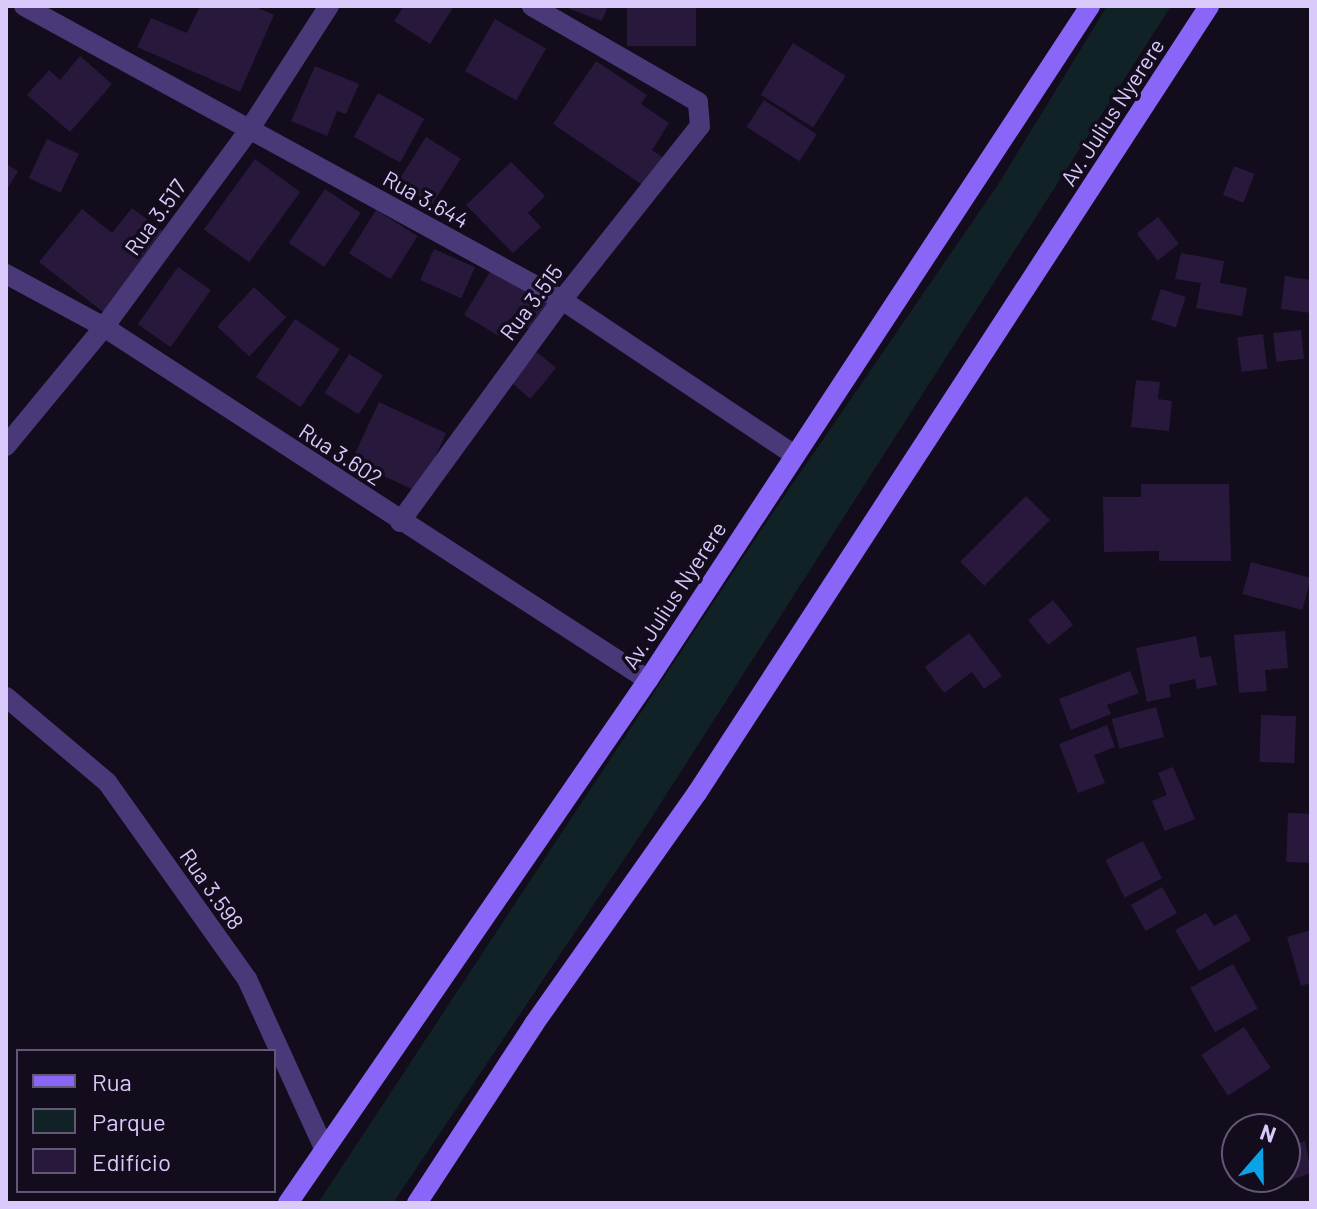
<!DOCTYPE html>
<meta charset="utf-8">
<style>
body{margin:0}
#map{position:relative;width:1317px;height:1209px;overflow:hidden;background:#120c1c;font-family:Barlow,sans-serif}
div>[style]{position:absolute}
.green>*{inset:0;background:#102226}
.building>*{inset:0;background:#28193c;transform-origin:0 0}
.minor>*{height:20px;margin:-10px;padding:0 10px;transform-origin:10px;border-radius:10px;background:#493979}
.secondary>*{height:20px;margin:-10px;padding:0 10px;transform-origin:10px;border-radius:10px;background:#8966f8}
span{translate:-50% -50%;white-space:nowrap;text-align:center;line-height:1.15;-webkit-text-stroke:7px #120c1c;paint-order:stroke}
.street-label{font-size:22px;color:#dacafc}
.frame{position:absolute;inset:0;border:8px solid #dacafc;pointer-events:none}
.legend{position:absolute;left:16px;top:1049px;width:260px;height:144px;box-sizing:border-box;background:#120c1c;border:2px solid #625876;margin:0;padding:10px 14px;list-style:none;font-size:24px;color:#dacafc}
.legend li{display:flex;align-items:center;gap:16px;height:40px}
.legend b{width:40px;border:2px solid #625876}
.north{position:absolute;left:1221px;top:1113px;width:80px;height:80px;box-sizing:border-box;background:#120c1c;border:2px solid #625876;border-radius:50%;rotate:20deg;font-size:22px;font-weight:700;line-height:32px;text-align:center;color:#dacafc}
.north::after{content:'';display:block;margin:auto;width:28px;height:36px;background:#0ba2e7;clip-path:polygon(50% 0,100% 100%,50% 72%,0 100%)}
</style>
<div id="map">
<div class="green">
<div style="clip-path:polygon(1107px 6px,1171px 6px,641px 834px,393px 1203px,318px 1203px,763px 527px,999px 183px)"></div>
</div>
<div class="building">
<div style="clip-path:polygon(200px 6px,254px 6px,274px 15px,240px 92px,137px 47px,151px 18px,187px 33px)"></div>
<div style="clip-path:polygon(404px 6px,454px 6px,430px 44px,394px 21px)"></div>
<div style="clip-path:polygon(562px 6px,608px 6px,602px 21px)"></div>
<div style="left:627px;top:6px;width:69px;height:40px"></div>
<div style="left:495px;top:19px;width:59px;height:60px;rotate:30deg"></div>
<div style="left:793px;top:43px;width:62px;height:61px;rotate:32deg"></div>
<div style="clip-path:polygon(80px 56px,112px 84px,70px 132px,27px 95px,49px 70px,60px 80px)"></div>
<div style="clip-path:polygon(596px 61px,647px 95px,641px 104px,669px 123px,652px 150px,667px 160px,647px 188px,553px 124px)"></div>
<div style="clip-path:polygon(315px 66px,359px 84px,346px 114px,337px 111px,327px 136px,291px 121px)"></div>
<div style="left:378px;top:93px;width:53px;height:50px;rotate:29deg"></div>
<div style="left:764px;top:100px;width:63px;height:32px;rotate:33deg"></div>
<div style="left:426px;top:137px;width:41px;height:54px;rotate:32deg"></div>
<div style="left:47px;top:139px;width:35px;height:43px;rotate:25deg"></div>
<div style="left:255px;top:159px;width:56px;height:87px;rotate:36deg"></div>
<div style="clip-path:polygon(511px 162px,545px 196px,528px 213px,541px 227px,513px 253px,466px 205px)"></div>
<div style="clip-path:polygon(6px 164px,18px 171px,6px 191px)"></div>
<div style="left:1234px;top:166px;width:22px;height:31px;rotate:21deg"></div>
<div style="left:325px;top:189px;width:43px;height:65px;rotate:34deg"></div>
<div style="clip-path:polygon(132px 208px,169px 236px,107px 315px,39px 262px,82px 209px,112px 233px)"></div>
<div style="left:376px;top:210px;width:49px;height:51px;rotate:32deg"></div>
<div style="left:1158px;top:217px;width:34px;height:27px;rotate:52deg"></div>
<div style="left:434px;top:249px;width:45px;height:34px;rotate:24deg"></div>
<div style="clip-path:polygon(1181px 253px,1224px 261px,1220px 283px,1247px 288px,1242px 316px,1196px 308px,1201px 283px,1175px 279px)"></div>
<div style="left:178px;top:267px;width:40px;height:70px;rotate:35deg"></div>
<div style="clip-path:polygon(491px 270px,548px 304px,532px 331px,510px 318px,499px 336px,464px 315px)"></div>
<div style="clip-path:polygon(1285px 276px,1311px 280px,1311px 313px,1281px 309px)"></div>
<div style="left:254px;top:287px;width:44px;height:54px;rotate:43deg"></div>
<div style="left:1161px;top:289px;width:26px;height:32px;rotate:18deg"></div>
<div style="left:295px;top:319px;width:54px;height:70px;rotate:34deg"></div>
<div style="left:1301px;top:330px;width:29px;height:28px;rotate:84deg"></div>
<div style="left:1263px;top:334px;width:35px;height:26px;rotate:83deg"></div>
<div style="left:537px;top:352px;width:25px;height:40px;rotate:40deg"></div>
<div style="left:349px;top:354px;width:40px;height:46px;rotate:32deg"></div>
<div style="clip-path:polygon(1136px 380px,1160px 382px,1158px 399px,1172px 401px,1169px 431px,1131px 427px)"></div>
<div style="left:379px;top:402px;width:74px;height:65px;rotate:25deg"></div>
<div style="clip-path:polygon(1141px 484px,1229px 484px,1231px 561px,1159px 561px,1159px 551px,1104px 552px,1103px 497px,1141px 497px)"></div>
<div style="left:1026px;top:496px;width:34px;height:93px;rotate:45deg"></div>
<div style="left:1251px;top:562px;width:62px;height:33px;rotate:15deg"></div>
<div style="left:1053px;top:600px;width:32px;height:32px;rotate:51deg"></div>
<div style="clip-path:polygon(1285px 631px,1288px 668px,1265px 670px,1267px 691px,1239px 693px,1234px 635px)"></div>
<div style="clip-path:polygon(969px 633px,1002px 676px,984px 689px,972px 672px,944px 693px,925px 667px)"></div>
<div style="clip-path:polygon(1196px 636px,1200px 658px,1211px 656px,1217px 685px,1197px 689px,1195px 679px,1169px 685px,1171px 697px,1147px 702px,1136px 648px)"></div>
<div style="clip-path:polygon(1130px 671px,1139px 693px,1107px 705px,1111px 714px,1071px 730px,1059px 699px)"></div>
<div style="left:1156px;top:707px;width:31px;height:46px;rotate:75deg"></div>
<div style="left:1261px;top:715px;width:35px;height:47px;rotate:2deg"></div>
<div style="clip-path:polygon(1107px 725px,1115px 747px,1094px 755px,1105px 783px,1078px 793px,1059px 744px)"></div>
<div style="clip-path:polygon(1173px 767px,1195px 819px,1165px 831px,1152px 801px,1167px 795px,1158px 773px)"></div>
<div style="left:1288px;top:813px;width:23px;height:49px;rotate:2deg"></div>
<div style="left:1143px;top:841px;width:42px;height:42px;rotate:63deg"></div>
<div style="left:1162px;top:887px;width:30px;height:36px;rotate:60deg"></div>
<div style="clip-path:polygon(1206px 913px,1214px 926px,1236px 914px,1251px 940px,1199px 971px,1175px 930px)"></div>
<div style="clip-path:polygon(1311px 930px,1311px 983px,1301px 986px,1287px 937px)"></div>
<div style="left:1233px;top:964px;width:51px;height:49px;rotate:61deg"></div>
<div style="left:1244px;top:1027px;width:49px;height:51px;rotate:57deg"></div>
<div style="clip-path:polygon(1305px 1141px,1311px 1173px,1280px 1184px,1285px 1148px)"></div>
</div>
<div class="minor">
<div style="left:24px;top:6px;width:613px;rotate:28.66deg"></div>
<div style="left:562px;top:300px;width:278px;rotate:33.7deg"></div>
<div style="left:6px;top:274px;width:111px;rotate:28.4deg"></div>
<div style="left:104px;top:327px;width:648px;rotate:32.98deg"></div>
<div style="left:6px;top:446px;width:154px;rotate:-50.5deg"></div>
<div style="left:104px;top:327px;width:245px;rotate:-53.6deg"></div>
<div style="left:249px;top:130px;width:148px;rotate:-57.2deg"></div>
<div style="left:400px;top:522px;width:275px;rotate:-53.9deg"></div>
<div style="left:562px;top:300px;width:222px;rotate:-51.6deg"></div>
<div style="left:700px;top:126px;width:24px;rotate:-95deg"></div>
<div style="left:698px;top:102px;width:192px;rotate:-150deg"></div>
<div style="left:6px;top:697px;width:132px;rotate:40.1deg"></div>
<div style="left:107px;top:782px;width:242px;rotate:54.6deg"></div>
<div style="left:247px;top:979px;width:186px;rotate:65.5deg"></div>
</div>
<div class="secondary">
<div style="left:288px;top:1203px;width:635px;rotate:-55.46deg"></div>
<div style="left:648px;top:680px;width:806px;rotate:-56.74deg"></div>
<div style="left:417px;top:1203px;width:214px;rotate:-56.8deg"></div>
<div style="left:534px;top:1024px;width:283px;rotate:-54.8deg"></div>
<div style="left:697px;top:793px;width:939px;rotate:-56.95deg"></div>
</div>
<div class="street-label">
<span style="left:1112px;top:112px;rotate:-57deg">Av. Julius Nyerere</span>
<span style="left:426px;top:199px;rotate:29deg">Rua 3.644</span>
<span style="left:155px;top:217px;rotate:-54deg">Rua 3.517</span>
<span style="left:531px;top:302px;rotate:-53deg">Rua 3.515</span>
<span style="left:341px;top:454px;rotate:33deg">Rua 3.602</span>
<span style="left:674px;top:595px;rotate:-57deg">Av. Julius Nyerere</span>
<span style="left:212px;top:889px;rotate:55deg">Rua 3.598</span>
</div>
<div class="frame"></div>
<ul class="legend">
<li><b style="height:10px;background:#8966f8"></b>Rua</li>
<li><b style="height:22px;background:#102226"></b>Parque</li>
<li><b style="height:22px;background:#28193c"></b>Edifício</li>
</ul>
<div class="north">N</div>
</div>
